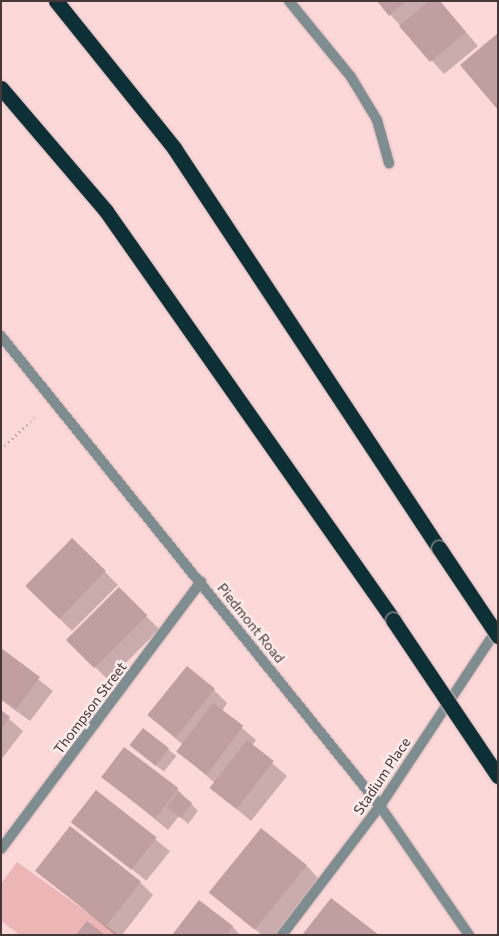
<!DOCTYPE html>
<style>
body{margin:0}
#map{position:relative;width:499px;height:936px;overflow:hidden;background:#fdd8d8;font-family:Commissioner,sans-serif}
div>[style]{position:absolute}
.green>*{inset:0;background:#ecb6b7}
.shadow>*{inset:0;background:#0003;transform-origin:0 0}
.building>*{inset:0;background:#c19e9f;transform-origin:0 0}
.path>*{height:3px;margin-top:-1.5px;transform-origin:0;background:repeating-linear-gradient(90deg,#bfa2a2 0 1px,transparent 0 5px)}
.roads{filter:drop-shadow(0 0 1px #d5b5b5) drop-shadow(0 0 1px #d5b5b5)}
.minor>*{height:10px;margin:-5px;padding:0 5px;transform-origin:5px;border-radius:5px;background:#7e8d90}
.tertiary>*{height:10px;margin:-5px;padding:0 5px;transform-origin:5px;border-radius:5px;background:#7e8d90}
.motorway>*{height:15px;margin:-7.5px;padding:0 7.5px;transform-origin:7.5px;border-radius:7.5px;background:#0d3037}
.bridges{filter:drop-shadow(0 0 1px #d5b5b5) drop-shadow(0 0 1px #d5b5b5)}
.motorway-bridge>*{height:15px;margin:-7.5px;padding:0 7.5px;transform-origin:7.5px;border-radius:7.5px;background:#0d3037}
span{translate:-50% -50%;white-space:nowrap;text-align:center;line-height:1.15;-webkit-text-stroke:5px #fbebeb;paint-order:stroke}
.street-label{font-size:14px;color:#463838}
.frame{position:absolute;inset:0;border:2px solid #463838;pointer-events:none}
</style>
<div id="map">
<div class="green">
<div style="clip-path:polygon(17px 862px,119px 935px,20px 935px,1px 921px,1px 884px)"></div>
</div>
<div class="shadow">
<div style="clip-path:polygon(378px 1px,439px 1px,478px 46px,444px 74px)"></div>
<div style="left:72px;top:539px;width:65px;height:65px;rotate:45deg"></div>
<div style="left:119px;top:589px;width:57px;height:72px;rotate:45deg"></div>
<div style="clip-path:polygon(1px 650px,53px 691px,30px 721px,1px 700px)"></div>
<div style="clip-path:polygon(214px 690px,227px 703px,222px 711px,256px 740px,252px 746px,287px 776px,251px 821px,211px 788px,215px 783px,177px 751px,182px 744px,149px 716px)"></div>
<div style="clip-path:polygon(1px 712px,23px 731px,1px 760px)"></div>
<div style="left:143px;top:729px;width:43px;height:20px;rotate:39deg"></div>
<div style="clip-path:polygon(103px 777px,177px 789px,198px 811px,188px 824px,179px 816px,168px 830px)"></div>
<div style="left:97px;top:792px;width:94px;height:38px;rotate:39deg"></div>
<div style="clip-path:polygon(306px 865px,319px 879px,276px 935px,262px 935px,212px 893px)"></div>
<div style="clip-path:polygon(37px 871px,140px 882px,153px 895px,122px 935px,115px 935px)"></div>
<div style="clip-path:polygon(199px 902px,233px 927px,240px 935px,174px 935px)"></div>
</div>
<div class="building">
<div style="clip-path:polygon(377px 1px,406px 1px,389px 16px)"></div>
<div style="clip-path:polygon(429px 1px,440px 1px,466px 32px,430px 62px,399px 26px)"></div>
<div style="clip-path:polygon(498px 33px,498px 110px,460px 65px)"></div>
<div style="left:72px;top:538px;width:47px;height:67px;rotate:44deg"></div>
<div style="left:119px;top:587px;width:40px;height:75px;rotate:45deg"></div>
<div style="clip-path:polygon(1px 648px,40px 677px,16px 709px,1px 698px)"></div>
<div style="left:187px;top:666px;width:36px;height:63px;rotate:39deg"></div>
<div style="left:213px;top:703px;width:38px;height:61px;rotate:37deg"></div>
<div style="clip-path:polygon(1px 710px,10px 717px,1px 729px)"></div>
<div style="left:143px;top:728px;width:33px;height:22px;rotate:38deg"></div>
<div style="left:247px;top:740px;width:34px;height:61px;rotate:38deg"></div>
<div style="left:124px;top:747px;width:68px;height:38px;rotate:37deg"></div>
<div style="left:96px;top:790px;width:77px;height:41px;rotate:38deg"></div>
<div style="left:178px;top:792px;width:18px;height:19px;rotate:38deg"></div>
<div style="left:70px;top:826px;width:90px;height:57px;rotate:38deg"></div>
<div style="left:261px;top:828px;width:59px;height:83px;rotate:39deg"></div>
<div style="clip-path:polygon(331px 898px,379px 935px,302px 935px)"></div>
<div style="clip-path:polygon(199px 900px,233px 926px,227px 935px,172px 935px)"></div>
<div style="clip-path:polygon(87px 921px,105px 935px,76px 935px)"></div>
</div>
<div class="path">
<div style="left:1px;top:449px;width:48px;rotate:-43.3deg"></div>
</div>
<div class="roads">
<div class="minor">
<div style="left:289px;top:1px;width:98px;rotate:50.8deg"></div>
<div style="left:351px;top:77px;width:50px;rotate:58.8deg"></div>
<div style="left:377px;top:120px;width:45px;rotate:74.4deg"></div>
<div style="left:1px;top:849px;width:334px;rotate:-53.2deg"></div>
<div style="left:282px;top:935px;width:162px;rotate:-52.8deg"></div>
<div style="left:380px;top:806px;width:212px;rotate:-56.5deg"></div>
</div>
<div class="tertiary">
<div style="left:1px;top:336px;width:604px;rotate:51.12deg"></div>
<div style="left:380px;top:806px;width:157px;rotate:55.4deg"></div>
</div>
<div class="motorway">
<div style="left:56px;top:1px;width:189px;rotate:51.2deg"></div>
<div style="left:174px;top:148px;width:480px;rotate:56.5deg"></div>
<div style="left:1px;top:88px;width:162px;rotate:49.5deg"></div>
<div style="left:106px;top:211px;width:500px;rotate:54.9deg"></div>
</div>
</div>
<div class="bridges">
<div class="motorway-bridge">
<div style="left:439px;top:548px;width:106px;rotate:56.2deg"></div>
<div style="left:393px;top:620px;width:188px;rotate:56.1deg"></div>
</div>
</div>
<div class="street-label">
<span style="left:251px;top:623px;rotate:51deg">Piedmont Road</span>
<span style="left:90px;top:708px;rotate:-53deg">Thompson Street</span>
<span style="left:382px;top:776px;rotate:-56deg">Stadium Place</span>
</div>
<div class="frame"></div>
</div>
